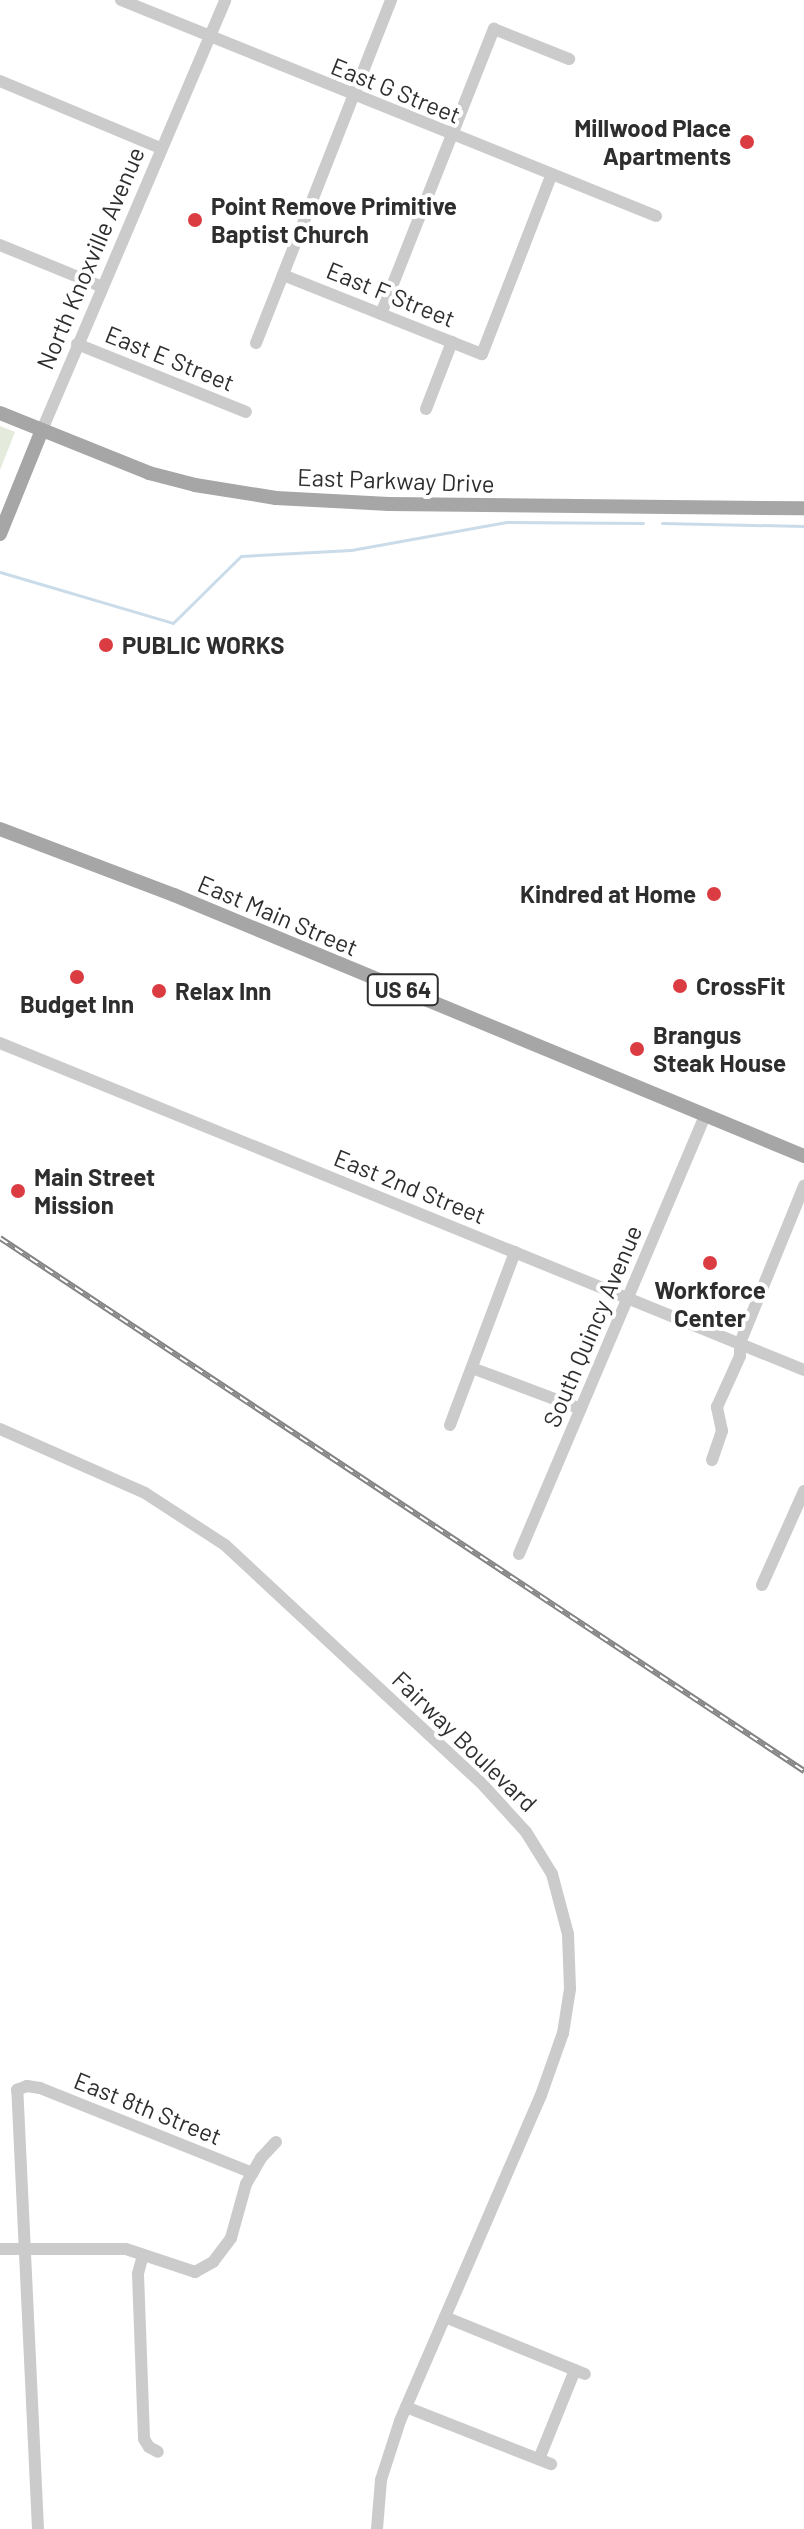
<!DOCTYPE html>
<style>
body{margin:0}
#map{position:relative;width:804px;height:2529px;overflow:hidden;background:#fff;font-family:Barlow,sans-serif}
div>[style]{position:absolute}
.green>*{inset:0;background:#e4ebdd}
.stream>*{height:3px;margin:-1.5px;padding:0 1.5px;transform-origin:1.5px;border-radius:1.5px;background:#cadce9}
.minor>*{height:12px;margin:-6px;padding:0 6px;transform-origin:6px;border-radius:6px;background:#cbcbcb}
.major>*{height:14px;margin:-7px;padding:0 7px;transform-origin:7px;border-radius:7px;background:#a6a6a6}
.rail>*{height:6px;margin-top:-3px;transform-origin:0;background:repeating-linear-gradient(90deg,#fff 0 9px,#838383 0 18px);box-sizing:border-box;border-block:2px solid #838383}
.dots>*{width:22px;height:22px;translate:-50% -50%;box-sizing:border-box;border:4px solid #fff;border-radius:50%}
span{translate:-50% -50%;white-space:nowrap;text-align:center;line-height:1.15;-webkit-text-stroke:8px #fff;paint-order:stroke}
.shield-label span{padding:2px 6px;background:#fff;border:2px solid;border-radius:6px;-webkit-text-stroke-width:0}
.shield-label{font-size:22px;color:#2e2e2e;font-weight:700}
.street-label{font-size:24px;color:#2e2e2e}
.poi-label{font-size:24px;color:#2e2e2e;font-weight:700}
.right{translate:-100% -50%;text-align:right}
.left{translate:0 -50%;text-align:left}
</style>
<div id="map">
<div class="green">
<div style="clip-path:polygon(0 426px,15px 432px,0 470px)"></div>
</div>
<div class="stream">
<div style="left:662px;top:523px;width:142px;rotate:1.2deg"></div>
<div style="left:0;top:572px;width:180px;rotate:16.4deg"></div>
<div style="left:173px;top:623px;width:95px;rotate:-44.6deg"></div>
<div style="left:241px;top:556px;width:110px;rotate:-3.1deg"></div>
<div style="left:351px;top:550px;width:158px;rotate:-10.2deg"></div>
<div style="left:506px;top:522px;width:137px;rotate:0.4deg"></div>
</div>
<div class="minor">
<div style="left:121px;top:0;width:577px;rotate:21.99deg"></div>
<div style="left:0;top:81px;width:173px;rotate:22.7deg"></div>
<div style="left:0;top:245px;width:108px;rotate:22.3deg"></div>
<div style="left:283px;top:275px;width:214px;rotate:21.7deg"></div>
<div style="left:482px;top:354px;width:191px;rotate:-68.8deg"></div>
<div style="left:381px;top:314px;width:307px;rotate:-68.4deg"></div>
<div style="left:494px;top:29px;width:81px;rotate:21.8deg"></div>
<div style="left:256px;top:343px;width:369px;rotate:-68.5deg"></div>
<div style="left:77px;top:344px;width:182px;rotate:21.9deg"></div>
<div style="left:426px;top:409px;width:72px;rotate:-68.8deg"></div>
<div style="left:42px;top:430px;width:467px;rotate:-66.9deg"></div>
<div style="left:0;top:1043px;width:868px;rotate:22.13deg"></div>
<div style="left:472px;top:1368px;width:116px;rotate:20.6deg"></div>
<div style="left:450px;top:1425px;width:185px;rotate:-69.4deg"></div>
<div style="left:0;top:1429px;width:158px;rotate:23.8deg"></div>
<div style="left:145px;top:1493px;width:95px;rotate:33deg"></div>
<div style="left:225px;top:1545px;width:354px;rotate:42.9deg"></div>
<div style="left:484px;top:1786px;width:62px;rotate:47.6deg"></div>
<div style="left:526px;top:1832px;width:49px;rotate:58.2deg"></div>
<div style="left:552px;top:1874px;width:62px;rotate:75.1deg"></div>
<div style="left:568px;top:1934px;width:55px;rotate:87.9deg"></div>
<div style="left:570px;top:1989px;width:45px;rotate:99deg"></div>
<div style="left:563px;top:2033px;width:66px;rotate:109.5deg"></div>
<div style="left:541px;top:2095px;width:355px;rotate:113.4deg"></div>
<div style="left:400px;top:2421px;width:62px;rotate:107.9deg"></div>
<div style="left:381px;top:2480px;width:49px;rotate:94.7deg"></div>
<div style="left:712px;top:1460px;width:31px;rotate:-71deg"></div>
<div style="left:722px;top:1431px;width:25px;rotate:-102deg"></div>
<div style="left:717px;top:1407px;width:56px;rotate:-65.7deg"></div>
<div style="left:740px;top:1356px;width:13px;rotate:-90deg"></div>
<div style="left:740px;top:1343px;width:170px;rotate:-67.8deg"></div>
<div style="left:519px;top:1554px;width:477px;rotate:-67deg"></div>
<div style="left:762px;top:1585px;width:103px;rotate:-65.9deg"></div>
<div style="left:0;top:2249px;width:126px"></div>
<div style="left:126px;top:2249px;width:73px;rotate:18.4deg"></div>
<div style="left:195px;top:2272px;width:21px;rotate:-29deg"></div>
<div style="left:213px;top:2262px;width:30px;rotate:-53deg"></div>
<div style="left:231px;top:2238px;width:56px;rotate:-74.5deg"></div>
<div style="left:246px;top:2184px;width:30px;rotate:-60deg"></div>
<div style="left:261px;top:2158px;width:22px;rotate:-47deg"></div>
<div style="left:143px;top:2255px;width:20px;rotate:105deg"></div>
<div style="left:138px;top:2274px;width:165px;rotate:87.9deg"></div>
<div style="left:144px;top:2439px;width:9px;rotate:58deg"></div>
<div style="left:149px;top:2447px;width:10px;rotate:29deg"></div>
<div style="left:445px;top:2317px;width:151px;rotate:22.2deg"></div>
<div style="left:406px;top:2407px;width:156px;rotate:21.5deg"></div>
<div style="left:539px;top:2459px;width:96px;rotate:-68deg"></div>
<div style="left:38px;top:2529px;width:440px;rotate:-92.7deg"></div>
<div style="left:17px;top:2090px;width:11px;rotate:-22deg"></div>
<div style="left:27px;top:2086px;width:13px;rotate:9deg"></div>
<div style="left:40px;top:2088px;width:229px;rotate:21.8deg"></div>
</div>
<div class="major">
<div style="left:0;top:413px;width:161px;rotate:21.9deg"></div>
<div style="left:149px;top:473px;width:48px;rotate:14.6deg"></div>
<div style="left:195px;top:485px;width:82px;rotate:9.1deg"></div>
<div style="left:276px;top:498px;width:113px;rotate:3deg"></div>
<div style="left:389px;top:504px;width:415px;rotate:0.6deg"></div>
<div style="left:0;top:534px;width:112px;rotate:-68deg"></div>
<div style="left:0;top:829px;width:186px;rotate:20.8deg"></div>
<div style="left:174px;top:895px;width:682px;rotate:22.5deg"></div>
</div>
<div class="rail">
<div style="left:0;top:1238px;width:965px;rotate:33.54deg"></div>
</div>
<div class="dots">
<div style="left:747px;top:142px;background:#da3c42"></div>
<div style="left:195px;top:220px;background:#da3c42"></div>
<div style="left:106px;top:645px;background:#da3c42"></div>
<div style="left:714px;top:894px;background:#da3c42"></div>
<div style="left:77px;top:977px;background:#da3c42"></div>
<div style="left:680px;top:986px;background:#da3c42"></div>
<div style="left:159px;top:991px;background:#da3c42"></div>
<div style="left:637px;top:1049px;background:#da3c42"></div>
<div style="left:18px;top:1191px;background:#da3c42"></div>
<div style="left:710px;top:1263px;background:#da3c42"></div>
</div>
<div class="shield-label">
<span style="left:403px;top:990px">US 64</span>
</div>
<div class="street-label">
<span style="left:396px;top:90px;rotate:22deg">East G Street</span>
<span style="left:90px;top:258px;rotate:-67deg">North Knoxville Avenue</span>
<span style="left:391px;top:294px;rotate:22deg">East F Street</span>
<span style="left:170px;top:358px;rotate:22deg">East E Street</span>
<span style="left:396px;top:480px;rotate:2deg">East Parkway Drive</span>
<span style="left:278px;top:915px;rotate:23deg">East Main Street</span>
<span style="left:410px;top:1186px;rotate:22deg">East 2nd Street</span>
<span style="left:592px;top:1326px;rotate:-67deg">South Quincy Avenue</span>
<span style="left:465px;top:1741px;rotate:44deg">Fairway Boulevard</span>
<span style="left:148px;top:2108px;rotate:22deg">East 8th Street</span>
</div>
<div class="poi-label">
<span class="right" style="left:731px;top:142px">Millwood Place<br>Apartments</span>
<span class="left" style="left:211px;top:220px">Point Remove Primitive<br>Baptist Church</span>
<span class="left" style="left:122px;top:645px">PUBLIC WORKS</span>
<span class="right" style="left:696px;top:894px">Kindred at Home</span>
<span class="left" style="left:696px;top:986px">CrossFit</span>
<span class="left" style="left:175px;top:991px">Relax Inn</span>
<span style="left:77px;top:1004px">Budget Inn</span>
<span class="left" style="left:653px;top:1049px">Brangus<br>Steak House</span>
<span class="left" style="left:34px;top:1191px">Main Street<br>Mission</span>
<span style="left:710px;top:1304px">Workforce<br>Center</span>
</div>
</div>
